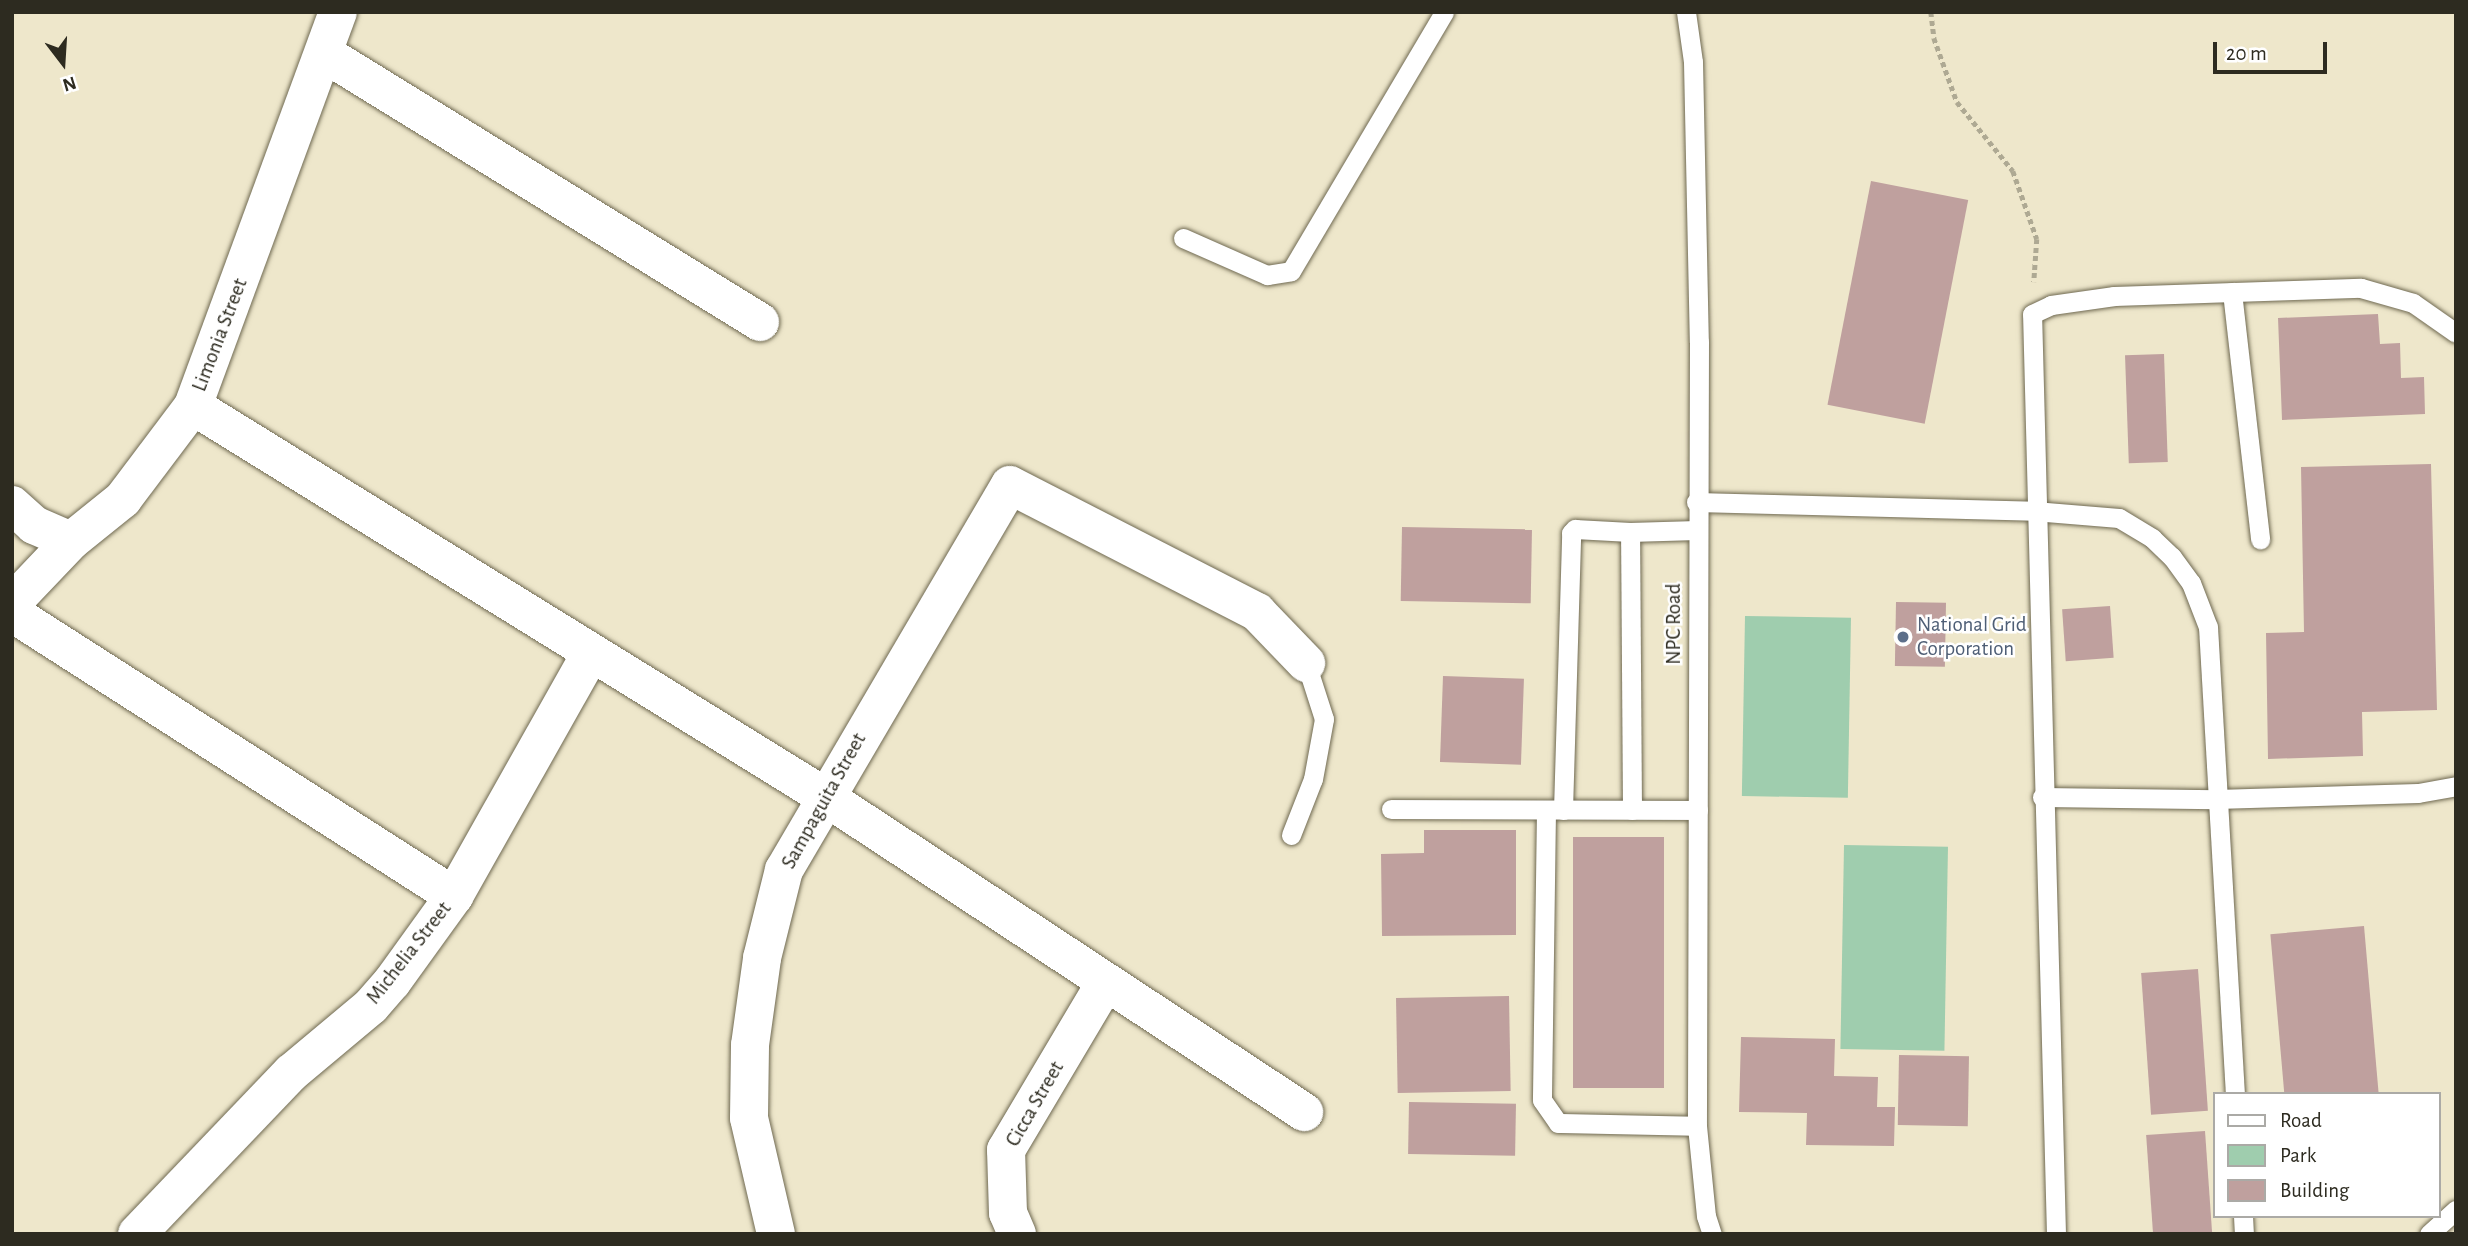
<!DOCTYPE html>
<style>
body{margin:0}
#map{position:relative;width:2468px;height:1246px;overflow:hidden;background:#eee7cb;font-family:"Alegreya Sans",sans-serif}
div>[style]{position:absolute}
.green>*{inset:0;background:#9fcdae;transform-origin:0 0}
.building>*{inset:0;background:#bfa09e;transform-origin:0 0}
.path>*{height:4.5px;margin-top:-2.25px;transform-origin:0;background:repeating-linear-gradient(90deg,#aea993 0 5px,transparent 0 8.5px)}
.roads{filter:drop-shadow(0 0 2px #6f6951) drop-shadow(0 0 2px #6f6951)}
.service>*{height:19px;margin:-9.5px;padding:0 9.5px;transform-origin:9.5px;border-radius:9.5px;background:#fff}
.minor>*{height:38px;margin:-19px;padding:0 19px;transform-origin:19px;border-radius:19px;background:#fff}
.dots>*{width:19px;height:19px;translate:-50% -50%;box-sizing:border-box;border:4px solid #fff;border-radius:50%}
span{translate:-50% -50%;white-space:nowrap;text-align:center;line-height:1.15;-webkit-text-stroke:5px #fff;paint-order:stroke}
.street-label{font-size:21px;color:#2d2b20}
.service-label{font-size:21px;color:#4e5e75}
.left{translate:0 -50%;text-align:left}
.frame{position:absolute;inset:0;border:14px solid #2d2b20;pointer-events:none}
.legend{position:absolute;left:2213px;top:1092px;width:228px;height:126px;box-sizing:border-box;background:#fff;border:2px solid #abaaa6;margin:0;padding:9px 12px;list-style:none;font-size:21px;color:#2d2b20}
.legend li{display:flex;align-items:center;gap:14px;height:35px}
.legend b{width:35px;border:2px solid #abaaa6}
.north{position:absolute;left:28px;top:28px;width:70px;height:70px;-webkit-text-stroke:5px #fff;paint-order:stroke;rotate:163deg;font-size:19px;font-weight:700;line-height:28px;text-align:center;color:#2d2b20}
.north::after{content:'';display:block;margin:auto;width:24px;height:32px;background:#2d2b20;clip-path:polygon(50% 0,100% 100%,50% 72%,0 100%)}
.scale{position:absolute;left:2213px;top:42px;width:114px;height:32px;box-sizing:border-box;border:4px solid #2d2b20;border-top:0;padding-left:9px;font-size:21px;line-height:24px;white-space:nowrap;color:#2d2b20;-webkit-text-stroke:5px #fff;paint-order:stroke}
</style>
<div id="map">
<div class="green">
<div style="left:1745px;top:616px;width:106px;height:180px;rotate:1deg"></div>
<div style="left:1844px;top:845px;width:104px;height:204px;rotate:1deg"></div>
</div>
<div class="building">
<div style="left:1871px;top:181px;width:99px;height:228px;rotate:11deg"></div>
<div style="clip-path:polygon(2378px 314px,2380px 344px,2400px 343px,2401px 378px,2424px 377px,2425px 414px,2282px 420px,2278px 318px)"></div>
<div style="left:2164px;top:354px;width:108px;height:39px;rotate:88deg"></div>
<div style="clip-path:polygon(2431px 464px,2437px 710px,2362px 712px,2363px 756px,2268px 759px,2266px 633px,2304px 632px,2301px 467px)"></div>
<div style="left:1402px;top:527px;width:130px;height:74px;rotate:1deg"></div>
<div style="left:1896px;top:602px;width:50px;height:64px;rotate:1deg"></div>
<div style="left:2110px;top:606px;width:52px;height:48px;rotate:86deg"></div>
<div style="left:1443px;top:676px;width:81px;height:86px;rotate:2deg"></div>
<div style="clip-path:polygon(1424px 830px,1516px 830px,1516px 935px,1382px 936px,1381px 854px,1424px 853px)"></div>
<div style="left:1664px;top:837px;width:251px;height:91px;rotate:90deg"></div>
<div style="left:2364px;top:926px;width:169px;height:94px;rotate:85deg"></div>
<div style="left:2198px;top:969px;width:142px;height:57px;rotate:86deg"></div>
<div style="left:1509px;top:996px;width:95px;height:113px;rotate:89deg"></div>
<div style="clip-path:polygon(1741px 1037px,1835px 1039px,1834px 1076px,1878px 1077px,1877px 1107px,1895px 1107px,1894px 1146px,1806px 1145px,1807px 1113px,1739px 1112px)"></div>
<div style="left:1899px;top:1055px;width:70px;height:70px;rotate:1deg"></div>
<div style="left:1409px;top:1102px;width:107px;height:52px;rotate:1deg"></div>
<div style="left:2205px;top:1131px;width:103px;height:59px;rotate:86deg"></div>
</div>
<div class="path">
<div style="left:1931px;top:12px;width:26px;rotate:83deg"></div>
<div style="left:1934px;top:38px;width:68px;rotate:70.2deg"></div>
<div style="left:1957px;top:102px;width:89px;rotate:50.9deg"></div>
<div style="left:2013px;top:171px;width:72px;rotate:70.6deg"></div>
<div style="left:2037px;top:239px;width:43px;rotate:94deg"></div>
</div>
<div class="roads">
<div class="service">
<div style="left:1686px;top:12px;width:50px;rotate:82deg"></div>
<div style="left:1693px;top:62px;width:280px;rotate:88.8deg"></div>
<div style="left:1699px;top:342px;width:784px;rotate:90.15deg"></div>
<div style="left:1697px;top:1126px;width:90px;rotate:84.3deg"></div>
<div style="left:1706px;top:1216px;width:19px;rotate:72deg"></div>
<div style="left:1183px;top:238px;width:92px;rotate:23.8deg"></div>
<div style="left:1267px;top:275px;width:24px;rotate:-9deg"></div>
<div style="left:1291px;top:271px;width:301px;rotate:-59.4deg"></div>
<div style="left:2232px;top:292px;width:249px;rotate:83.5deg"></div>
<div style="left:1696px;top:502px;width:338px;rotate:1.5deg"></div>
<div style="left:2034px;top:511px;width:85px;rotate:4.7deg"></div>
<div style="left:2119px;top:518px;width:39px;rotate:31deg"></div>
<div style="left:2152px;top:538px;width:28px;rotate:44deg"></div>
<div style="left:2172px;top:557px;width:32px;rotate:54deg"></div>
<div style="left:2191px;top:583px;width:47px;rotate:68.9deg"></div>
<div style="left:2208px;top:627px;width:468px;rotate:86.7deg"></div>
<div style="left:2042px;top:797px;width:174px;rotate:0.7deg"></div>
<div style="left:2216px;top:799px;width:202px;rotate:-1.7deg"></div>
<div style="left:2418px;top:793px;width:39px;rotate:-10deg"></div>
<div style="left:1391px;top:809px;width:307px;rotate:0.2deg"></div>
<div style="left:1546px;top:810px;width:290px;rotate:90.8deg"></div>
<div style="left:1542px;top:1100px;width:28px;rotate:55deg"></div>
<div style="left:1558px;top:1123px;width:139px;rotate:1.2deg"></div>
<div style="left:1563px;top:810px;width:277px;rotate:-88.3deg"></div>
<div style="left:1571px;top:533px;width:6px;rotate:-45deg"></div>
<div style="left:1575px;top:529px;width:55px;rotate:3.1deg"></div>
<div style="left:1632px;top:810px;width:278px;rotate:-90.4deg"></div>
<div style="left:1630px;top:532px;width:66px;rotate:-1.7deg"></div>
<div style="left:1291px;top:835px;width:60px;rotate:-68.6deg"></div>
<div style="left:1313px;top:779px;width:61px;rotate:-79.6deg"></div>
<div style="left:1324px;top:719px;width:59px;rotate:-107.8deg"></div>
<div style="left:2243px;top:1216px;width:18px;rotate:87deg"></div>
<div style="left:2056px;top:1234px;width:920px;rotate:-91.49deg"></div>
<div style="left:2032px;top:314px;width:21px;rotate:-25deg"></div>
<div style="left:2051px;top:305px;width:64px;rotate:-8.1deg"></div>
<div style="left:2114px;top:296px;width:247px;rotate:-1.9deg"></div>
<div style="left:2361px;top:288px;width:54px;rotate:16.1deg"></div>
<div style="left:2413px;top:303px;width:52px;rotate:34.9deg"></div>
<div style="left:2429px;top:1234px;width:36px;rotate:-42deg"></div>
</div>
<div class="minor">
<div style="left:325px;top:54px;width:511px;rotate:31.64deg"></div>
<div style="left:193px;top:406px;width:742px;rotate:31.72deg"></div>
<div style="left:824px;top:796px;width:575px;rotate:33.36deg"></div>
<div style="left:12px;top:505px;width:30px;rotate:42deg"></div>
<div style="left:34px;top:525px;width:40px;rotate:23.4deg"></div>
<div style="left:12px;top:603px;width:86px;rotate:-46.4deg"></div>
<div style="left:71px;top:541px;width:67px;rotate:-38.9deg"></div>
<div style="left:123px;top:499px;width:116px;rotate:-53deg"></div>
<div style="left:193px;top:406px;width:420px;rotate:-69.8deg"></div>
<div style="left:12px;top:613px;width:525px;rotate:32.63deg"></div>
<div style="left:137px;top:1234px;width:223px;rotate:-46.3deg"></div>
<div style="left:291px;top:1073px;width:104px;rotate:-39.9deg"></div>
<div style="left:371px;top:1006px;width:32px;rotate:-49deg"></div>
<div style="left:392px;top:982px;width:106px;rotate:-54.2deg"></div>
<div style="left:454px;top:896px;width:277px;rotate:-60.6deg"></div>
<div style="left:776px;top:1234px;width:119px;rotate:-103.1deg"></div>
<div style="left:749px;top:1118px;width:73px;rotate:-89.2deg"></div>
<div style="left:750px;top:1045px;width:88px;rotate:-82.1deg"></div>
<div style="left:762px;top:958px;width:91px;rotate:-76deg"></div>
<div style="left:784px;top:870px;width:446px;rotate:-59.6deg"></div>
<div style="left:1010px;top:485px;width:278px;rotate:27.2deg"></div>
<div style="left:1257px;top:612px;width:71px;rotate:46.1deg"></div>
<div style="left:1017px;top:1234px;width:23px;rotate:-113deg"></div>
<div style="left:1008px;top:1213px;width:63px;rotate:-91.8deg"></div>
<div style="left:1006px;top:1150px;width:194px;rotate:-59.3deg"></div>
</div>
</div>
<div class="dots">
<div style="left:1903px;top:637px;background:#5c6f8a"></div>
</div>
<div class="street-label">
<span style="left:220px;top:335px;rotate:-69deg">Limonia Street</span>
<span style="left:1674px;top:624px;rotate:-90deg">NPC Road</span>
<span style="left:824px;top:801px;rotate:-61deg">Sampaguita Street</span>
<span style="left:409px;top:953px;rotate:-52deg">Michelia Street</span>
<span style="left:1035px;top:1104px;rotate:-60deg">Cicca Street</span>
</div>
<div class="service-label">
<span class="left" style="left:1917px;top:637px">National Grid<br>Corporation</span>
</div>
<div class="frame"></div>
<ul class="legend">
<li><b style="height:9px;background:#fff"></b>Road</li>
<li><b style="height:19px;background:#9fcdae"></b>Park</li>
<li><b style="height:19px;background:#bfa09e"></b>Building</li>
</ul>
<div class="north">N</div>
<div class="scale">20 m</div>
</div>
